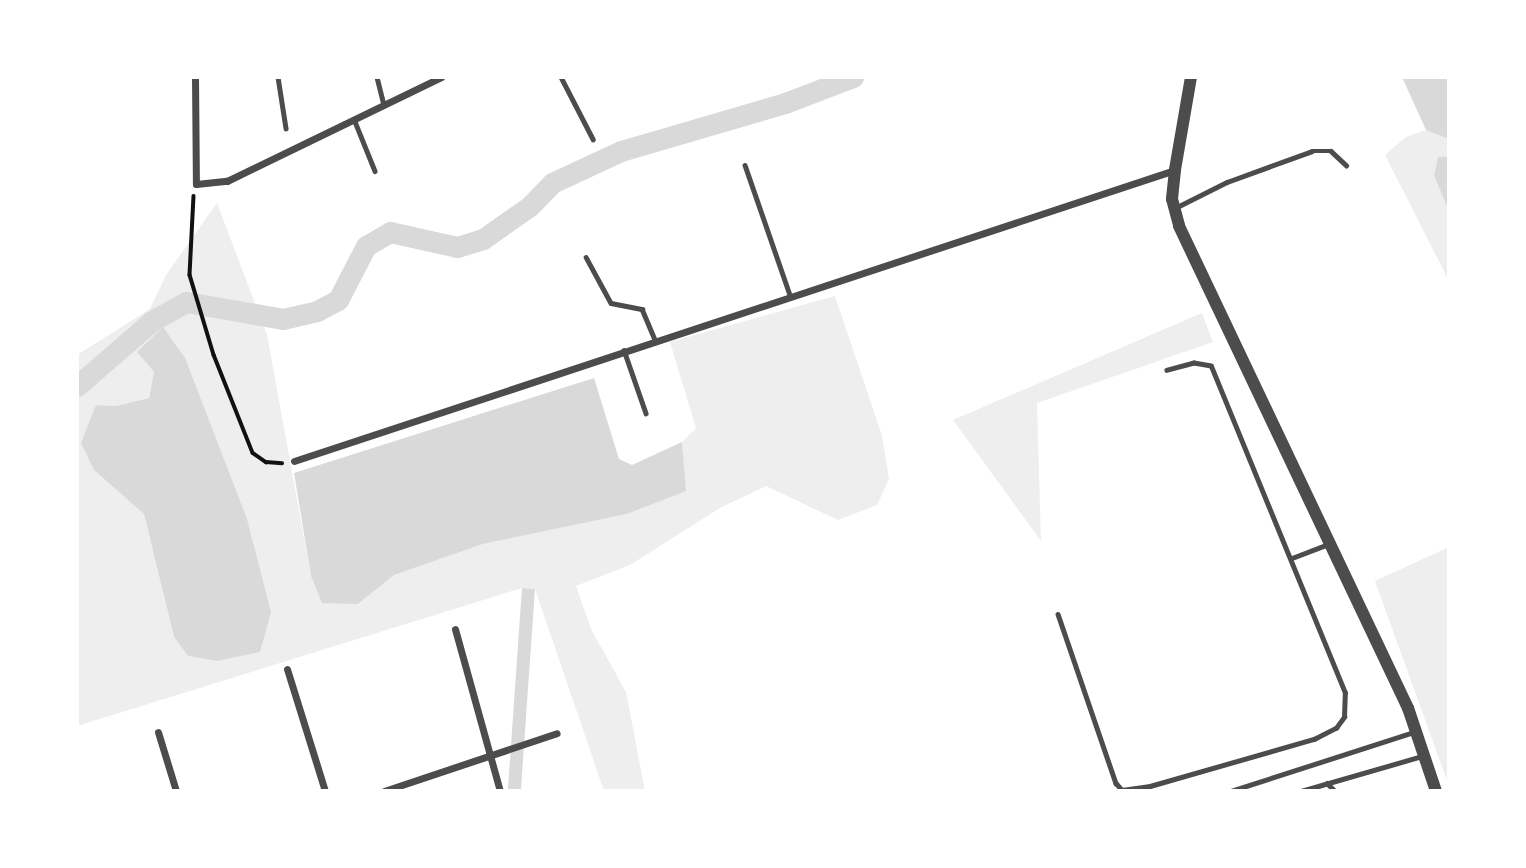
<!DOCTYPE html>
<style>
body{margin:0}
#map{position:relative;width:1526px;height:868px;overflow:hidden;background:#fff;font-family:"IBM Plex Sans",sans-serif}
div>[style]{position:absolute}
.green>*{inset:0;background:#eee}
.water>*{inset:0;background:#d9d9d9;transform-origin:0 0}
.canal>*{height:21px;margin:-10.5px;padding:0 10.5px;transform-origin:10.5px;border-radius:10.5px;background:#d9d9d9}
.path>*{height:3.5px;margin:-1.75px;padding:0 1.75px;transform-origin:1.75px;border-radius:1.75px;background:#111}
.service>*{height:4.5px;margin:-2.25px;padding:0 2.25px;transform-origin:2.25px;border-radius:2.25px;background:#4c4c4c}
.minor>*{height:7px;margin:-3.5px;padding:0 3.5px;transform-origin:3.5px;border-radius:3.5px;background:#4c4c4c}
.tertiary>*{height:12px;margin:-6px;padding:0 6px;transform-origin:6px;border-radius:6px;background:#4c4c4c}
span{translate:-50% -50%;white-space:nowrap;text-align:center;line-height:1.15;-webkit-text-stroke:5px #fff;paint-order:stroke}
.frame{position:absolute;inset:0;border:79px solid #fff;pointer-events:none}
</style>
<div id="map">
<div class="green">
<div style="clip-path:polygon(1426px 130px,1449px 139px,1449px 157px,1438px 158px,1434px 176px,1449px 211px,1449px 281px,1385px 155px,1406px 137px)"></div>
<div style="clip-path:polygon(evenodd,217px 203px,267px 335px,311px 576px,358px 604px,394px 575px,483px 544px,627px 514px,685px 491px,682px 442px,696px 428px,670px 342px,835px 296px,882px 436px,889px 479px,877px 505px,838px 520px,766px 486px,720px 508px,630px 565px,576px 586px,591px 629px,626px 692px,645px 791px,604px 791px,535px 589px,522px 588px,77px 726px,77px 355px,150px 309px,166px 275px,217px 203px,163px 328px,217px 661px,188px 656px,174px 637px,144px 514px,94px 470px,96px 405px,116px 406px,149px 398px,154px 372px,137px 352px,163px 328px)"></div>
<div style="clip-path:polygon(1202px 313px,1213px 342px,1037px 403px,1041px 541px,953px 420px)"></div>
<div style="clip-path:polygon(1449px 547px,1449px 786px,1375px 581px)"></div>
</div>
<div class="water">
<div style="clip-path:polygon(1402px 77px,1449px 77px,1449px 139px,1426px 130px)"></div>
<div style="clip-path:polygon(1438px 157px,1449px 157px,1449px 211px,1434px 176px)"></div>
<div style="clip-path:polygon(163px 327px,185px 358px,247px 519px,271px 612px,260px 652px,217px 661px,188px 656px,174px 637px,144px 514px,94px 470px,81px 443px,96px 405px,116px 406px,149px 398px,154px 372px,137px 352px)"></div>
<div style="clip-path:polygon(594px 378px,619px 459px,632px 465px,682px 442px,686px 491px,627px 514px,483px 544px,394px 575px,358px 604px,322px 603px,311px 576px,294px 473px)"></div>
<div style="left:522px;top:588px;width:13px;height:214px;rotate:4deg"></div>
</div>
<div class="canal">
<div style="left:77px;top:386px;width:99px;rotate:-40.9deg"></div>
<div style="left:152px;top:321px;width:39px;rotate:-29deg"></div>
<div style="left:186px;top:302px;width:98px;rotate:9.9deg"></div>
<div style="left:283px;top:319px;width:35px;rotate:-13deg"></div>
<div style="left:317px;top:311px;width:24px;rotate:-28deg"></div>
<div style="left:338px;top:300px;width:61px;rotate:-62.6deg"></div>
<div style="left:366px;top:246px;width:28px;rotate:-30deg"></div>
<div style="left:390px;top:232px;width:69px;rotate:12.6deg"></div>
<div style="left:457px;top:247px;width:27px;rotate:-17deg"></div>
<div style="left:483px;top:239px;width:57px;rotate:-35.1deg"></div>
<div style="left:530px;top:206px;width:32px;rotate:-46deg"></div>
<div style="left:552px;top:183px;width:76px;rotate:-24.9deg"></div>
<div style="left:621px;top:151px;width:171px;rotate:-16.3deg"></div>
<div style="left:785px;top:103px;width:73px;rotate:-20.9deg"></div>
</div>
<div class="path">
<div style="left:194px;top:196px;width:79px;rotate:92.9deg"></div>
<div style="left:190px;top:275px;width:84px;rotate:73.3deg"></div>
<div style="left:214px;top:355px;width:105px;rotate:68.3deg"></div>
<div style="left:253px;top:453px;width:16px;rotate:35deg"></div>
<div style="left:266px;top:462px;width:16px;rotate:4deg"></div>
</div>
<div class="service">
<div style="left:278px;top:77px;width:52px;rotate:81.1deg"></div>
<div style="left:377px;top:77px;width:29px;rotate:76deg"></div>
<div style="left:561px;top:77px;width:70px;rotate:62.7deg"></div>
<div style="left:354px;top:119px;width:56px;rotate:68deg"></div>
<div style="left:745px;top:165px;width:138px;rotate:70.9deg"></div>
<div style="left:1175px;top:208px;width:58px;rotate:-26.6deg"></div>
<div style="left:1227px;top:182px;width:90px;rotate:-20deg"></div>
<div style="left:1312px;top:151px;width:19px"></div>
<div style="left:1331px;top:151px;width:21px;rotate:43deg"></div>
<div style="left:586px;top:257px;width:52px;rotate:61.5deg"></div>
<div style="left:611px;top:303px;width:32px;rotate:11deg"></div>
<div style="left:642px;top:309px;width:33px;rotate:67deg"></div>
<div style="left:624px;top:350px;width:67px;rotate:70.8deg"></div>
<div style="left:1292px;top:558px;width:39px;rotate:-21deg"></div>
<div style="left:1058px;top:614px;width:179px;rotate:71.1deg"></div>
<div style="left:1116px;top:783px;width:9px;rotate:49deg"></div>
<div style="left:1122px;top:790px;width:28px;rotate:-8deg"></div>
<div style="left:1150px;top:786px;width:171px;rotate:-16deg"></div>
<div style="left:1314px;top:739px;width:25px;rotate:-27deg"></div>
<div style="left:1336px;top:728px;width:14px;rotate:-54deg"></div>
<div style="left:1344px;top:717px;width:24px;rotate:-88deg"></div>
<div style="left:1345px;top:693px;width:353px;rotate:-112.3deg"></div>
<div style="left:1211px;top:366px;width:17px;rotate:-170deg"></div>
<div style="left:1194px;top:363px;width:28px;rotate:165deg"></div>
<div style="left:1327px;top:783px;width:11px;rotate:45deg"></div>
<div style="left:1231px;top:791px;width:192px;rotate:-17.9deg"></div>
<div style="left:1301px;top:791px;width:126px;rotate:-16.1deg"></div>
</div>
<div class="minor">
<div style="left:195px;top:77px;width:107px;rotate:89.5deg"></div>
<div style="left:196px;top:184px;width:31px;rotate:-6deg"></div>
<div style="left:227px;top:181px;width:238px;rotate:-25.9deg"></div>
<div style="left:294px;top:461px;width:928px;rotate:-18.28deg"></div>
<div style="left:455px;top:629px;width:168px;rotate:74.5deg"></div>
<div style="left:287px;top:669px;width:128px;rotate:72.7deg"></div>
<div style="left:158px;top:732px;width:62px;rotate:73deg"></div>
<div style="left:384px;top:791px;width:182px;rotate:-18.5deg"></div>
</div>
<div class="tertiary">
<div style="left:1191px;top:77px;width:94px;rotate:99.8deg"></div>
<div style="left:1175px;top:170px;width:29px;rotate:96deg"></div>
<div style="left:1172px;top:199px;width:28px;rotate:75deg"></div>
<div style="left:1179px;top:226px;width:534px;rotate:64.59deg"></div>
<div style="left:1408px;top:708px;width:88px;rotate:71.4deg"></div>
</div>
<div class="frame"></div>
</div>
